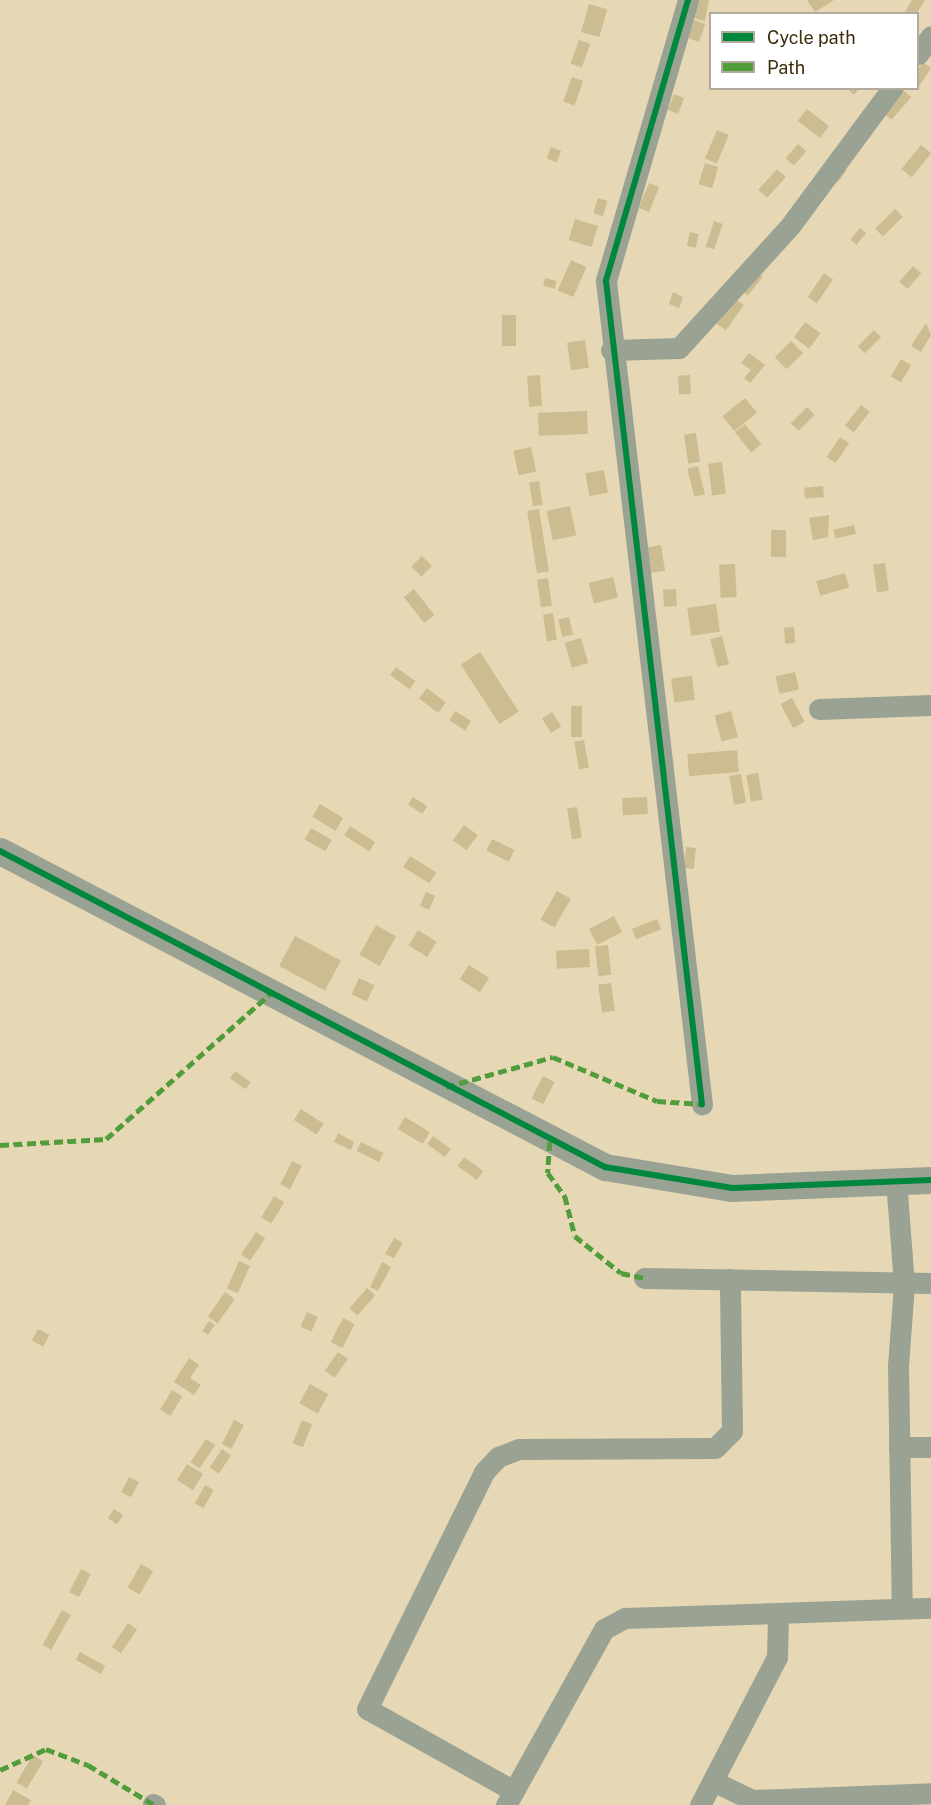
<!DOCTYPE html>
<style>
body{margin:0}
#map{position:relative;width:931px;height:1805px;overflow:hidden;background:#e6d8b4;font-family:"Public Sans",sans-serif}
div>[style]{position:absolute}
.building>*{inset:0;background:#ccbc91;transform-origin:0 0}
.minor>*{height:21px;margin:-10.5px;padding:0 10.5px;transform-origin:10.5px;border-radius:10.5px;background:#9aa294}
.tertiary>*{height:27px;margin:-13.5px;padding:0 13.5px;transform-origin:13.5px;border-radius:13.5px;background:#9aa294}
.quiet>*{height:4.5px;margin-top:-2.25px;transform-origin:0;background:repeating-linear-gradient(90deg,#529d3b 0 9px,transparent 0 13.5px)}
.cycleway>*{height:6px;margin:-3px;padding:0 3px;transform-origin:3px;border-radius:3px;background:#00873e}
span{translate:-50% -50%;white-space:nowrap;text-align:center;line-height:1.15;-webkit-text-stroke:6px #fff;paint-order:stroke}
.legend{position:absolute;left:709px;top:12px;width:210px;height:78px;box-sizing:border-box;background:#fff;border:2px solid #b1ab9d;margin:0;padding:8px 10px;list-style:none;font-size:18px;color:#3c2e0a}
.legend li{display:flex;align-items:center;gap:12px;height:30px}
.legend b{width:30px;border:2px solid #b1ab9d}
</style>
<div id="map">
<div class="building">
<div style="clip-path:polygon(697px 0,709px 0,705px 21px,693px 18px)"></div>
<div style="clip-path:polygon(807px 0,834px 0,815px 12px)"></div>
<div style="clip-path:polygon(912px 0,925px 0,916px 14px,904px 14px)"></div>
<div style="left:589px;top:4px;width:19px;height:29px;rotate:16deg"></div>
<div style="left:694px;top:20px;width:12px;height:19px;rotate:20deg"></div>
<div style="left:579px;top:40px;width:12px;height:25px;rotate:20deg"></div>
<div style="clip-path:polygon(923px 62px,931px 68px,918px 88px,918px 70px)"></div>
<div style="left:572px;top:77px;width:12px;height:26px;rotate:20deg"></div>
<div style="clip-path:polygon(847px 88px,860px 88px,854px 95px)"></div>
<div style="left:903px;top:90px;width:11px;height:30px;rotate:41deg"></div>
<div style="left:674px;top:94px;width:11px;height:17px;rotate:22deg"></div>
<div style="left:807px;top:109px;width:28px;height:15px;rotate:38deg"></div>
<div style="left:717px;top:130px;width:13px;height:31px;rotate:23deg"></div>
<div style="left:798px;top:144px;width:11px;height:19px;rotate:41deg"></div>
<div style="left:921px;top:145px;width:13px;height:31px;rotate:39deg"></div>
<div style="left:551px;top:147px;width:11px;height:12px;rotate:22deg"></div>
<div style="left:705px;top:163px;width:14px;height:22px;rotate:17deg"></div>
<div style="left:839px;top:164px;width:10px;height:17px;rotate:37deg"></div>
<div style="left:777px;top:169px;width:12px;height:28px;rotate:42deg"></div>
<div style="left:649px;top:183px;width:11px;height:27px;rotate:22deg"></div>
<div style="left:598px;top:198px;width:10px;height:16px;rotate:17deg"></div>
<div style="left:895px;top:209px;width:11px;height:28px;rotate:45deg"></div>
<div style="left:575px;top:219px;width:24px;height:22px;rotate:17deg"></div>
<div style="left:714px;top:221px;width:9px;height:27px;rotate:18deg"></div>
<div style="left:860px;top:228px;width:8px;height:15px;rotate:40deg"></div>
<div style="left:690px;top:232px;width:9px;height:14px;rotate:13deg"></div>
<div style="left:571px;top:260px;width:17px;height:33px;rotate:24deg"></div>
<div style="left:913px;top:266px;width:11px;height:21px;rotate:41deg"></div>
<div style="left:754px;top:270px;width:11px;height:24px;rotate:38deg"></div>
<div style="left:824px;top:273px;width:11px;height:29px;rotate:34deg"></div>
<div style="left:545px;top:278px;width:12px;height:8px;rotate:14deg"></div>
<div style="clip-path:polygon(673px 292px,683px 297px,679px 308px,669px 304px)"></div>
<div style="left:734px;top:298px;width:12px;height:31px;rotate:35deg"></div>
<div style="left:502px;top:315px;width:14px;height:31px"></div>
<div style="left:805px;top:322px;width:19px;height:19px;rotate:36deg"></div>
<div style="clip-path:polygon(926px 323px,931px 335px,921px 352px,911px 346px)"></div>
<div style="left:874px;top:330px;width:10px;height:23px;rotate:45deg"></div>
<div style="left:585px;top:340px;width:28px;height:18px;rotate:82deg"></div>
<div style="left:791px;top:341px;width:17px;height:23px;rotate:45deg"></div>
<div style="clip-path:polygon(749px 353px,765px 365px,750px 383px,744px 378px,751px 370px,741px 363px)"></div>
<div style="left:901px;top:359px;width:12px;height:20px;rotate:31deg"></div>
<div style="left:540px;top:375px;width:31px;height:13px;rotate:86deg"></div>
<div style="left:690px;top:375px;width:19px;height:12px;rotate:87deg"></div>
<div style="left:745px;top:398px;width:19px;height:29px;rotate:51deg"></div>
<div style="left:861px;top:405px;width:11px;height:26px;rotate:38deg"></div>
<div style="left:807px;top:407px;width:11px;height:23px;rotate:45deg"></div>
<div style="left:587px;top:411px;width:23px;height:49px;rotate:88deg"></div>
<div style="left:745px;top:424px;width:26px;height:13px;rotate:51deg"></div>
<div style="left:696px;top:433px;width:29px;height:12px;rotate:82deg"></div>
<div style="left:840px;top:437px;width:11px;height:24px;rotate:34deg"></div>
<div style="left:531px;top:447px;width:25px;height:18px;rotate:78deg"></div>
<div style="left:722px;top:462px;width:32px;height:14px;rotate:83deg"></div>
<div style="left:698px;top:466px;width:29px;height:11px;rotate:76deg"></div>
<div style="left:604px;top:470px;width:23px;height:19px;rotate:80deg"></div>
<div style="left:539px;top:481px;width:24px;height:10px;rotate:81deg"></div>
<div style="left:823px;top:486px;width:11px;height:19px;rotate:85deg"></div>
<div style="left:570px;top:506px;width:30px;height:24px;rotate:78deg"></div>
<div style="left:539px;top:509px;width:63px;height:12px;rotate:81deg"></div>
<div style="clip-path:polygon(829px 515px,828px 537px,813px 540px,809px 518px)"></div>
<div style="left:854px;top:525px;width:9px;height:21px;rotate:77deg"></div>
<div style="left:771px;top:530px;width:15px;height:27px"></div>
<div style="left:661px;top:545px;width:26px;height:14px;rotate:81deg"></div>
<div style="left:422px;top:556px;width:14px;height:15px;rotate:45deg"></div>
<div style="left:885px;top:563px;width:28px;height:12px;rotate:82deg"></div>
<div style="left:735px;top:564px;width:33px;height:16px;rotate:87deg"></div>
<div style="left:845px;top:573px;width:15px;height:30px;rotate:74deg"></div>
<div style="left:613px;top:577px;width:21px;height:25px;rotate:76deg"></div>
<div style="left:548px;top:578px;width:28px;height:11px;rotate:82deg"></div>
<div style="left:414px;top:589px;width:33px;height:13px;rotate:52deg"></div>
<div style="left:676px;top:589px;width:17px;height:13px;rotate:87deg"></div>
<div style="left:716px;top:604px;width:28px;height:29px;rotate:82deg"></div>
<div style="left:553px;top:613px;width:27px;height:10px;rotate:82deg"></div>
<div style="left:569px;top:617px;width:18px;height:11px;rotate:77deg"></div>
<div style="left:794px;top:627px;width:16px;height:10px;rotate:86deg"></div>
<div style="left:722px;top:636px;width:29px;height:12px;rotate:76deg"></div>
<div style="left:581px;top:638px;width:26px;height:17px;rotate:74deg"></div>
<div style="left:480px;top:652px;width:71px;height:23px;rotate:57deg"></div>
<div style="left:396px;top:667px;width:24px;height:10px;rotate:36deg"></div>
<div style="left:795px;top:672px;width:18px;height:20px;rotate:77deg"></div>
<div style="left:692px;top:676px;width:24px;height:21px;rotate:83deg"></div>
<div style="left:427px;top:688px;width:24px;height:13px;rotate:38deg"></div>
<div style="left:792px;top:698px;width:27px;height:13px;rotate:62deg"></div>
<div style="left:571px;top:706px;width:11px;height:31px"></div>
<div style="left:455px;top:711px;width:19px;height:11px;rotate:32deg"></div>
<div style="left:731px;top:711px;width:27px;height:17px;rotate:75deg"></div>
<div style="left:552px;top:712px;width:17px;height:12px;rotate:57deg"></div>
<div style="left:584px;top:740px;width:28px;height:10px;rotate:80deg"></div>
<div style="left:737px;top:750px;width:22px;height:50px;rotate:85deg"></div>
<div style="left:758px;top:773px;width:27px;height:12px;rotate:80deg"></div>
<div style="left:741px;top:774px;width:29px;height:12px;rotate:80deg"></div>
<div style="left:413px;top:797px;width:17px;height:9px;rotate:33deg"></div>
<div style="left:647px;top:797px;width:17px;height:25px;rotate:87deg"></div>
<div style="left:320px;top:804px;width:27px;height:15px;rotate:31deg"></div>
<div style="left:577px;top:807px;width:31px;height:10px;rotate:81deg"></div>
<div style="left:464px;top:825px;width:17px;height:19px;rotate:36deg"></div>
<div style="left:350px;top:826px;width:30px;height:11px;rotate:33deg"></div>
<div style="left:311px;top:828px;width:24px;height:13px;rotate:30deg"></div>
<div style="left:492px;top:839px;width:25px;height:13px;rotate:26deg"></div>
<div style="left:686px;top:847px;width:10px;height:21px;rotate:6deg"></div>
<div style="left:410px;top:856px;width:31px;height:13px;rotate:32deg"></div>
<div style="left:557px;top:891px;width:16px;height:33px;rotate:30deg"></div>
<div style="left:426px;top:892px;width:10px;height:15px;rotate:24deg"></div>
<div style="left:614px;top:916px;width:18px;height:28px;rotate:63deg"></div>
<div style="left:657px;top:919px;width:11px;height:27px;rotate:68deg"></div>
<div style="left:376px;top:925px;width:23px;height:34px;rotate:29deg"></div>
<div style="left:418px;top:930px;width:22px;height:18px;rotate:32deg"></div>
<div style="left:295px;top:936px;width:52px;height:34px;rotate:28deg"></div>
<div style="left:608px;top:945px;width:30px;height:13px;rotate:84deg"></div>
<div style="left:589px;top:949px;width:18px;height:33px;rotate:87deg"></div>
<div style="left:469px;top:965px;width:24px;height:17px;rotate:33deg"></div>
<div style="left:359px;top:978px;width:17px;height:18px;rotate:25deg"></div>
<div style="left:611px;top:983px;width:28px;height:13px;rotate:82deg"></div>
<div style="left:235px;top:1071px;width:19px;height:9px;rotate:35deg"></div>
<div style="left:543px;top:1076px;width:13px;height:25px;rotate:27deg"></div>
<div style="left:301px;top:1109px;width:27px;height:13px;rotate:33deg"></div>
<div style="left:405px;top:1117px;width:29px;height:14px;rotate:31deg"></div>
<div style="clip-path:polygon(338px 1133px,354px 1142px,351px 1150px,334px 1142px)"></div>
<div style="left:433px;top:1136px;width:22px;height:10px;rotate:36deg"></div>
<div style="left:361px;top:1142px;width:25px;height:10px;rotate:26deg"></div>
<div style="left:464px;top:1157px;width:24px;height:11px;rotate:36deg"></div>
<div style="left:292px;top:1161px;width:11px;height:26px;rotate:27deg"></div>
<div style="left:274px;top:1196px;width:12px;height:25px;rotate:31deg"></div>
<div style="left:256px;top:1232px;width:11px;height:27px;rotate:34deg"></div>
<div style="left:394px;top:1238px;width:10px;height:18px;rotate:29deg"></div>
<div style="left:239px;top:1261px;width:12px;height:30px;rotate:24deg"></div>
<div style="clip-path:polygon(382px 1262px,391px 1267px,378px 1291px,370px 1287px)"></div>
<div style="left:367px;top:1288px;width:11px;height:27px;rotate:41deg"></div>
<div style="left:225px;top:1292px;width:12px;height:30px;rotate:35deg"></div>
<div style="left:307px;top:1312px;width:12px;height:16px;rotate:24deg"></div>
<div style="left:343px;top:1318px;width:13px;height:27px;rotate:27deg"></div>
<div style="left:209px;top:1321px;width:7px;height:12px;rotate:34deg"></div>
<div style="left:38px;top:1329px;width:13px;height:13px;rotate:29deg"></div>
<div style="left:338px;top:1352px;width:12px;height:23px;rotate:35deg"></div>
<div style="clip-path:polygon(189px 1358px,199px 1365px,190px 1378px,201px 1385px,194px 1395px,174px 1382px)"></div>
<div style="left:310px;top:1384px;width:21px;height:22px;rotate:29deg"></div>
<div style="left:172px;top:1390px;width:12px;height:23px;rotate:31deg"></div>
<div style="left:234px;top:1420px;width:11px;height:27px;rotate:27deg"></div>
<div style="left:302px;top:1420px;width:11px;height:25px;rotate:22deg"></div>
<div style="left:206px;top:1439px;width:11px;height:28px;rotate:34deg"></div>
<div style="left:222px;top:1449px;width:11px;height:22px;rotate:34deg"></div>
<div style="left:187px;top:1464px;width:19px;height:19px;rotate:32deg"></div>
<div style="left:129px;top:1477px;width:11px;height:17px;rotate:27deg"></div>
<div style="left:205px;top:1485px;width:10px;height:21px;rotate:29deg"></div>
<div style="left:114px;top:1509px;width:11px;height:11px;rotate:34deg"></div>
<div style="left:141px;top:1564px;width:14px;height:27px;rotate:30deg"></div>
<div style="left:81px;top:1569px;width:11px;height:26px;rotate:27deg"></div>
<div style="left:62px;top:1610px;width:10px;height:40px;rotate:29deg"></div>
<div style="left:128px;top:1623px;width:11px;height:29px;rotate:34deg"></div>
<div style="left:80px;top:1652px;width:29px;height:9px;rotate:29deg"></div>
<div style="left:33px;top:1755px;width:12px;height:32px;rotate:31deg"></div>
<div style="clip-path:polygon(13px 1790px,31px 1800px,28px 1805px,5px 1805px)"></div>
</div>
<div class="minor">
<div style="left:688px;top:0;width:293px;rotate:106.3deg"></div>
<div style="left:606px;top:281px;width:829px;rotate:83.35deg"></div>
<div style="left:918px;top:54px;width:22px;rotate:-54deg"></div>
<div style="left:611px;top:350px;width:68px;rotate:-1.7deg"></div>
<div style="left:679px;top:348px;width:165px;rotate:-47.7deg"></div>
<div style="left:790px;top:226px;width:172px;rotate:-53.5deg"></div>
<div style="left:819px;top:709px;width:112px;rotate:-2deg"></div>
<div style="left:896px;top:1180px;width:104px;rotate:85.6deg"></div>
<div style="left:904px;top:1284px;width:81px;rotate:94.2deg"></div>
<div style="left:898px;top:1365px;width:242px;rotate:89.1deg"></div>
<div style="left:644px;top:1278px;width:287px;rotate:1deg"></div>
<div style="left:899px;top:1447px;width:32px"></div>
<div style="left:715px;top:1782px;width:41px;rotate:25.9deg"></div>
<div style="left:752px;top:1800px;width:179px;rotate:-2.2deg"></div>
<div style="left:514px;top:1791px;width:168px;rotate:-150.8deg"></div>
<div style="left:367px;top:1709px;width:264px;rotate:-63.7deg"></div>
<div style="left:484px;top:1472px;width:21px;rotate:-47deg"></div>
<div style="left:498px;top:1457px;width:22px;rotate:-21deg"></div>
<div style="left:519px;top:1449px;width:196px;rotate:-0.3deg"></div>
<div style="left:715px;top:1448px;width:24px;rotate:-45deg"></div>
<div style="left:732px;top:1431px;width:152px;rotate:-90.8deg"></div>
<div style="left:153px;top:1804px;width:2px;rotate:27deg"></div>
<div style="left:506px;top:1805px;width:201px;rotate:-60.9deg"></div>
<div style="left:604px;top:1629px;width:24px;rotate:-28deg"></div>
<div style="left:625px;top:1618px;width:306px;rotate:-1.9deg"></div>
<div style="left:700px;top:1805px;width:167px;rotate:-62.5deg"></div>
<div style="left:777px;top:1657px;width:42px;rotate:-88.6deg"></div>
</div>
<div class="tertiary">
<div style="left:0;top:851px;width:683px;rotate:27.58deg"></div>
<div style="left:605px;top:1167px;width:129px;rotate:9.4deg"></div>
<div style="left:732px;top:1188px;width:199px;rotate:-2.3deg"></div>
</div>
<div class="quiet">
<div style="left:446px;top:1087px;width:111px;rotate:-15.7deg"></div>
<div style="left:553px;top:1057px;width:113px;rotate:22.9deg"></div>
<div style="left:657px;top:1101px;width:45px;rotate:3.8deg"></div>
<div style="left:550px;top:1142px;width:31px;rotate:94deg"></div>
<div style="left:548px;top:1173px;width:29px;rotate:54deg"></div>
<div style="left:565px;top:1196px;width:41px;rotate:76deg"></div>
<div style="left:575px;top:1236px;width:59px;rotate:38.8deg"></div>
<div style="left:621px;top:1273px;width:24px;rotate:12deg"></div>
<div style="left:0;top:1145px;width:106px;rotate:-3.2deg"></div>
<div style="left:106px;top:1139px;width:223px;rotate:-41.5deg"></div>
<div style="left:0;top:1770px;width:51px;rotate:-24.5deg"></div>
<div style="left:46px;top:1749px;width:45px;rotate:20.9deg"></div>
<div style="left:88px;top:1765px;width:76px;rotate:31deg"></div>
</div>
<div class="cycleway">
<div style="left:688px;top:0;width:293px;rotate:106.3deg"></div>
<div style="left:606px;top:281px;width:829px;rotate:83.35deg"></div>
<div style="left:0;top:851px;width:683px;rotate:27.58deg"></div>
<div style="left:605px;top:1167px;width:129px;rotate:9.4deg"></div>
<div style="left:732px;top:1188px;width:199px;rotate:-2.3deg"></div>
</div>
<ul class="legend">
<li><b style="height:8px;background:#00873e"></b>Cycle path</li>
<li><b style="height:8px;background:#529d3b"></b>Path</li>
</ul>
</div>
